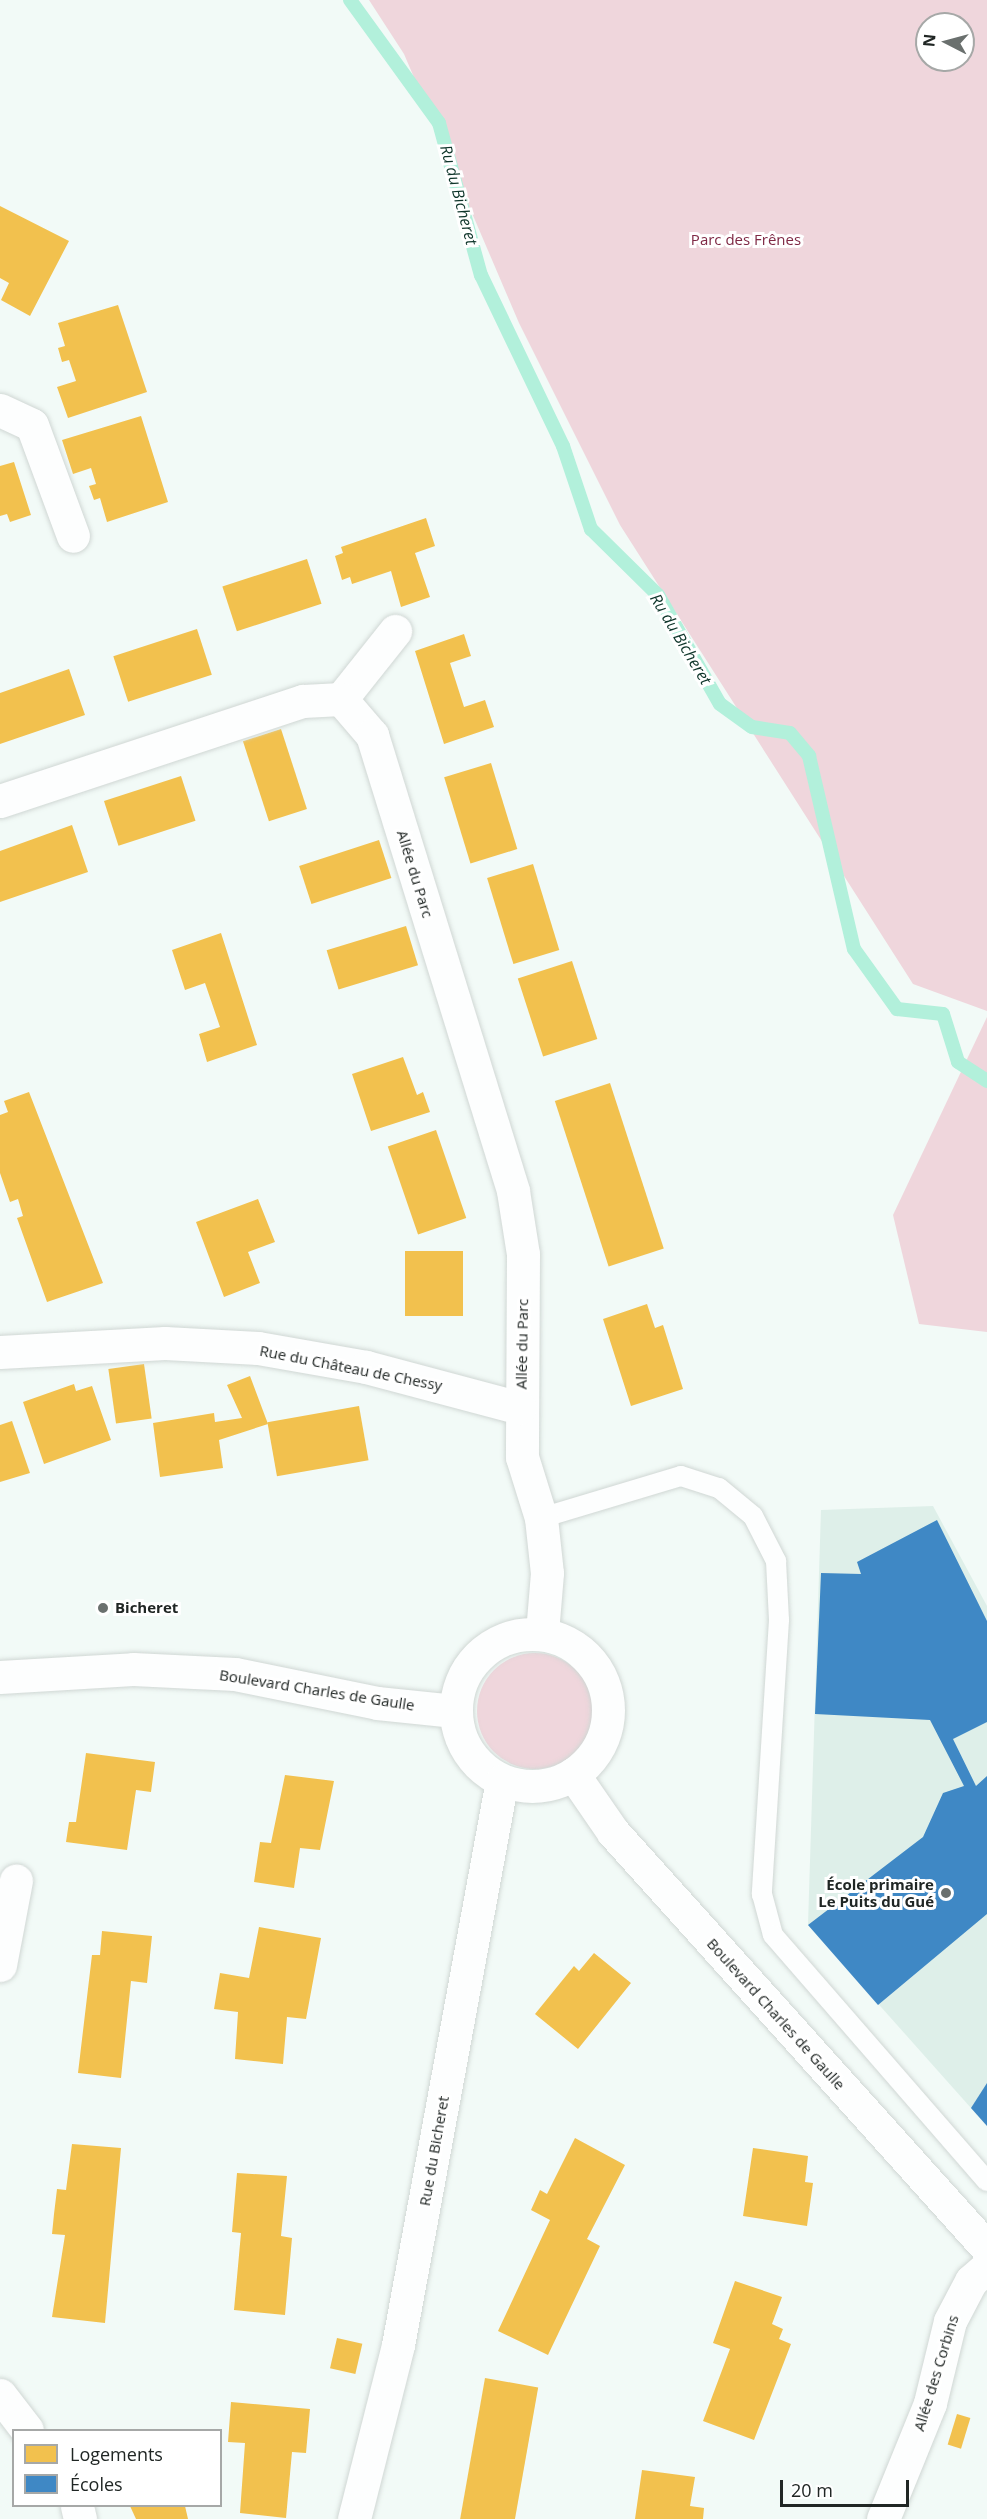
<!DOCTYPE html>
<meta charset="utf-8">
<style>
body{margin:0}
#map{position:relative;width:987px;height:2519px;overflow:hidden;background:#f2faf7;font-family:"Open Sans",sans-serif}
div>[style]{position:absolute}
.built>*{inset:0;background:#deefe9}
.green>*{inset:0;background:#efd6dc}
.round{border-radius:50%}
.homes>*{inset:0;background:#f2c14e;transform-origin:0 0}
.schools>*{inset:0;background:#3f88c5}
.stream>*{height:14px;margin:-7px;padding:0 7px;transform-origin:7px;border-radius:7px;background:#b2f0db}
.roads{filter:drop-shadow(0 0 2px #d0d7d4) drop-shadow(0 0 2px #d0d7d4)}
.lane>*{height:20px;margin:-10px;padding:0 10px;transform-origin:10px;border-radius:10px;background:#fdfefe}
.street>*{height:33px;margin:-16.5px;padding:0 16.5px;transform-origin:16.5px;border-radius:16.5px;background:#fdfefe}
.street>.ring{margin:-16.5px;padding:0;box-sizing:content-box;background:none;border:33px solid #fdfefe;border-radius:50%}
.dots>*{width:16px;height:16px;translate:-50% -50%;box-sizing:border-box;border:3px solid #fff;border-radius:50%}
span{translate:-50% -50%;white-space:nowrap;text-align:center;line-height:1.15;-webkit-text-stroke:6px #fff;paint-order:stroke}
.park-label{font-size:15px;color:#7f2945}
.street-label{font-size:15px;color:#202624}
.poi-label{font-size:15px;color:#202624;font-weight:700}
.left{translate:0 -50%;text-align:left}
.right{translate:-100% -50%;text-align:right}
.water-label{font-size:16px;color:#0e352a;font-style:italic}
.legend{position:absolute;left:12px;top:2429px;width:210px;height:78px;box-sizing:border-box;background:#fff;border:2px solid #a6a8a7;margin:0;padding:8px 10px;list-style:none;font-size:18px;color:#202624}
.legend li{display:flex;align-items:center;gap:12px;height:30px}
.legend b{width:30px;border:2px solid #a6a8a7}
.north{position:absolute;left:915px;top:12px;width:60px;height:60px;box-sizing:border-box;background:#fff;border:2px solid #a6a8a7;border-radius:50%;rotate:276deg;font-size:16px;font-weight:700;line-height:24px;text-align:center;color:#202624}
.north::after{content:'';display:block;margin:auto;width:21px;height:27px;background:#6a706e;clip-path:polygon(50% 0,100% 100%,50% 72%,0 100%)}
.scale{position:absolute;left:780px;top:2480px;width:129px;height:27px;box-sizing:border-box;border:3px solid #202624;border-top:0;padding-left:8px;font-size:18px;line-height:21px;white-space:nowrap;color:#202624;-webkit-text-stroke:4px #fff;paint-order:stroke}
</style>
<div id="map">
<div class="built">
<div style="clip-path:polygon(933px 1506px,987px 1606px,987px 2126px,808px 1925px,821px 1510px)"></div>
</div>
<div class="green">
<div style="clip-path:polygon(evenodd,369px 0,987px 0,987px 1011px,913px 984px,620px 525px,519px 323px,404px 54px,369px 0,927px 24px,963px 24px,963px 60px,927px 60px,927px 24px)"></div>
<div style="clip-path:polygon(987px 1017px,987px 1332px,919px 1324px,893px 1215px)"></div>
<div class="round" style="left:477px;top:1653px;width:116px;height:116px"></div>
</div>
<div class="homes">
<div style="clip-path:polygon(0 206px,69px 241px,30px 316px,1px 300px,9px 283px,0 278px)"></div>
<div style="clip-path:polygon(118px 305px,147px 392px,68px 418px,57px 387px,76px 381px,69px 360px,62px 362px,58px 348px,65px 346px,58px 323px)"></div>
<div style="clip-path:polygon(141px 416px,168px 502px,107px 522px,100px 498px,94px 500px,89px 486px,96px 484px,91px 468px,73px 474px,62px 440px)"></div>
<div style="clip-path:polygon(14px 462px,31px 515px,10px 522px,7px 514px,0 516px,0 466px)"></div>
<div style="clip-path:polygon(426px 518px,435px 546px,415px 553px,430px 597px,401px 607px,391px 571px,352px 584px,350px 577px,342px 580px,335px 556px,343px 553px,341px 547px)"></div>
<div style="left:307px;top:559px;width:47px;height:89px;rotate:72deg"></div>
<div style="left:197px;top:629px;width:48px;height:88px;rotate:72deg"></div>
<div style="clip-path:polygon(464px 634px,471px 656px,450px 663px,464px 707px,485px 700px,494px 727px,444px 744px,415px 651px)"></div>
<div style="clip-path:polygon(69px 669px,85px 715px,0 744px,0 693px)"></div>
<div style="left:281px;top:729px;width:84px;height:40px;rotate:72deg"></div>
<div style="left:491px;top:763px;width:90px;height:49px;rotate:73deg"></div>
<div style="left:181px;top:776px;width:47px;height:81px;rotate:72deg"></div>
<div style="clip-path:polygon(72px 825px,88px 872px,0 902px,0 851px)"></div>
<div style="left:379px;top:840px;width:40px;height:84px;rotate:72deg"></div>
<div style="left:533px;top:864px;width:90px;height:48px;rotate:73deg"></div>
<div style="left:406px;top:926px;width:41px;height:83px;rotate:73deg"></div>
<div style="clip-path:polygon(221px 933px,257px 1045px,207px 1062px,199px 1034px,220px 1027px,205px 983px,185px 990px,172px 950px)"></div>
<div style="left:572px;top:961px;width:82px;height:57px;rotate:72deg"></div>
<div style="clip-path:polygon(403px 1057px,417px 1095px,423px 1092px,430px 1112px,371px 1131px,352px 1074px)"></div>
<div style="left:610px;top:1083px;width:174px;height:58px;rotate:72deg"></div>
<div style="clip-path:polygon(29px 1092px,103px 1283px,47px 1302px,17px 1218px,23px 1216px,18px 1199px,10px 1202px,0 1173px,0 1115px,8px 1112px,4px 1101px)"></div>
<div style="left:436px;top:1130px;width:93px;height:51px;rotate:71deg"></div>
<div style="clip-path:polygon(258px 1199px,275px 1242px,248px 1252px,260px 1283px,224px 1297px,196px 1222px)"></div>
<div style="left:405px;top:1251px;width:58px;height:65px"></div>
<div style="clip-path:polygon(647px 1304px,655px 1328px,663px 1325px,683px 1389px,631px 1406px,603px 1319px)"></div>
<div style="left:144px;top:1364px;width:55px;height:36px;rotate:82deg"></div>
<div style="clip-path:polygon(250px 1376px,268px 1424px,219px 1440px,223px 1468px,160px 1477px,153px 1423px,214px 1413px,215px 1422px,242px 1418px,227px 1385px)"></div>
<div style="clip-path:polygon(74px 1384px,76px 1391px,92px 1386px,111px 1440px,44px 1464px,23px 1402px)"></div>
<div style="left:359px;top:1406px;width:55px;height:93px;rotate:80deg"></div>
<div style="clip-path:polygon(12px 1421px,30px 1473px,0 1482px,0 1425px)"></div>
<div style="clip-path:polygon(86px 1753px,155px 1762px,151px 1792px,136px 1790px,127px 1850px,66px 1842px,69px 1822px,76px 1822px)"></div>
<div style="clip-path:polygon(285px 1775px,334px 1781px,320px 1850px,300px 1848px,294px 1888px,254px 1882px,260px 1842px,271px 1843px)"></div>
<div style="clip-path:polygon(259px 1927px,321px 1938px,306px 2019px,287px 2017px,283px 2064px,235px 2059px,238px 2012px,214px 2009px,220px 1973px,249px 1978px)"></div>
<div style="clip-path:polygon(102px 1931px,152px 1936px,147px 1983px,131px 1981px,121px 2078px,78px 2073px,92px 1955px,100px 1955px)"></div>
<div style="clip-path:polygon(594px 1953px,631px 1983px,578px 2049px,535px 2014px,574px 1966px,579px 1971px)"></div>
<div style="clip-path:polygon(575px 2138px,625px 2165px,587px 2239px,600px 2246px,548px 2355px,498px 2331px,550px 2220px,531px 2210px,540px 2190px,547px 2194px)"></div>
<div style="clip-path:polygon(72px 2144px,121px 2148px,105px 2323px,52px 2317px,65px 2235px,52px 2234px,54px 2214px,57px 2189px,66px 2190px)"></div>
<div style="clip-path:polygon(753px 2148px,808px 2156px,805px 2182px,813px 2183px,807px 2226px,743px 2216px)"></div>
<div style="clip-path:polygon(237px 2173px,287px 2176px,281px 2236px,292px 2238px,285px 2315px,234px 2310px,241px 2233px,232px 2232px)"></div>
<div style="clip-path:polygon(735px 2281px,782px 2297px,772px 2324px,783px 2329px,779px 2339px,791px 2344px,754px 2440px,703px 2421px,730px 2349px,713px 2343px)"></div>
<div style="left:337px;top:2338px;width:26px;height:31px;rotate:13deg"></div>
<div style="left:485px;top:2378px;width:54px;height:144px;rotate:10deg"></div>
<div style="clip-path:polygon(231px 2402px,310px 2409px,306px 2453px,292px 2452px,286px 2518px,240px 2513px,245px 2443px,228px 2442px)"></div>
<div style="left:957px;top:2414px;width:14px;height:32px;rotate:17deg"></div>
<div style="clip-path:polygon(642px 2470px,695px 2477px,690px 2506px,704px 2508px,703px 2519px,635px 2519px)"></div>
<div style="clip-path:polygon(130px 2506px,185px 2506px,188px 2519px,136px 2519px)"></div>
</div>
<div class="schools">
<div style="clip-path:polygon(937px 1520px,987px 1621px,987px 1722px,953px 1739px,976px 1786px,987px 1776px,987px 1914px,878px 2005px,808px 1925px,923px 1837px,943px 1793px,964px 1786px,930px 1720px,815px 1714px,821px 1573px,861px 1574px,857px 1562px)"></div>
<div style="clip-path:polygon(987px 2083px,987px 2126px,971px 2108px)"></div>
</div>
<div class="stream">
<div style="left:350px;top:0;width:152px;rotate:54.1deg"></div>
<div style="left:439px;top:123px;width:158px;rotate:74.6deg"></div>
<div style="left:481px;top:275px;width:190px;rotate:64.4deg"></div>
<div style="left:563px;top:446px;width:88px;rotate:71.4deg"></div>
<div style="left:591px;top:529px;width:94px;rotate:44.6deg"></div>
<div style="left:658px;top:595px;width:125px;rotate:60.4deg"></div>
<div style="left:720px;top:704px;width:39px;rotate:36deg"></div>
<div style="left:752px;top:727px;width:38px;rotate:9deg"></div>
<div style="left:790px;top:733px;width:30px;rotate:50deg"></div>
<div style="left:809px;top:756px;width:198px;rotate:76.9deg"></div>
<div style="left:854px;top:949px;width:74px;rotate:54.4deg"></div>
<div style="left:897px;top:1009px;width:46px;rotate:6.2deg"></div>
<div style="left:943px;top:1014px;width:50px;rotate:72.6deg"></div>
<div style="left:958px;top:1062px;width:35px;rotate:33deg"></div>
</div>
<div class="roads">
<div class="lane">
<div style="left:541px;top:1518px;width:146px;rotate:-16.7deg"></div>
<div style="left:681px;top:1476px;width:40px;rotate:18deg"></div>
<div style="left:719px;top:1488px;width:44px;rotate:39.5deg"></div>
<div style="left:753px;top:1516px;width:51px;rotate:62.9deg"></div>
<div style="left:776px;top:1561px;width:59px;rotate:87.1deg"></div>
<div style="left:779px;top:1620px;width:275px;rotate:93.6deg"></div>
<div style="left:762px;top:1894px;width:42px;rotate:75deg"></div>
<div style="left:773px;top:1935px;width:326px;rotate:49deg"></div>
</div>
<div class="street">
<div style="left:0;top:410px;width:35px;rotate:25deg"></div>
<div style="left:32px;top:425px;width:118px;rotate:69.7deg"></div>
<div style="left:341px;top:699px;width:87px;rotate:-51.5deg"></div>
<div style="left:0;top:801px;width:319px;rotate:-18.3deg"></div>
<div style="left:303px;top:701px;width:38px;rotate:-3deg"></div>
<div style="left:341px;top:699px;width:48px;rotate:49.3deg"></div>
<div style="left:372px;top:735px;width:477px;rotate:72.8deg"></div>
<div style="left:513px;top:1191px;width:64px;rotate:81deg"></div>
<div style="left:523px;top:1254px;width:203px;rotate:90.3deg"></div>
<div style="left:522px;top:1457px;width:64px;rotate:72.7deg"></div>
<div style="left:541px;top:1518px;width:55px;rotate:83.8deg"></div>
<div style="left:547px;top:1573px;width:60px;rotate:94.8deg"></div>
<div style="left:0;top:1352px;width:165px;rotate:-3.1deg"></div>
<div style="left:165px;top:1343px;width:93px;rotate:3.1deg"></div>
<div style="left:258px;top:1348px;width:110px;rotate:10deg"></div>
<div style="left:366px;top:1367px;width:159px;rotate:14.9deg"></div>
<div class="ring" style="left:456px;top:1634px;width:119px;height:119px"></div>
<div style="left:0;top:1677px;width:133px;rotate:-3.4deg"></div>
<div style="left:133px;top:1669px;width:102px;rotate:2.8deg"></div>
<div style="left:235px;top:1674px;width:145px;rotate:11.5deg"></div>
<div style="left:377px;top:1703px;width:78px;rotate:5.9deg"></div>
<div style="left:573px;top:1774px;width:70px;rotate:55.4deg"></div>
<div style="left:613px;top:1832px;width:559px;rotate:48.04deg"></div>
<div style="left:0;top:1965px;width:86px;rotate:-79.3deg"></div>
<div style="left:0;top:2395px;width:44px;rotate:52.4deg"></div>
<div style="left:77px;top:2506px;width:13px;rotate:77deg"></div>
<div style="left:354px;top:2519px;width:179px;rotate:-75.8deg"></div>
<div style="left:398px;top:2345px;width:574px;rotate:-79.57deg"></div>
<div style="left:883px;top:2519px;width:125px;rotate:-67.9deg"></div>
<div style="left:930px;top:2403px;width:84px;rotate:-76.3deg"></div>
<div style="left:950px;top:2321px;width:45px;rotate:-62.3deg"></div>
<div style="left:971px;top:2281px;width:21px;rotate:-41deg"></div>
</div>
</div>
<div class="dots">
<div style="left:103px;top:1608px;background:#6a706e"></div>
<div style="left:946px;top:1893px;background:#6a706e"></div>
</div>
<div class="park-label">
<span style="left:746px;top:240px">Parc des Frênes</span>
</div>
<div class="street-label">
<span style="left:415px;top:874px;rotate:73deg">Allée du Parc</span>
<span style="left:522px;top:1344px;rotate:-89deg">Allée du Parc</span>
<span style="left:351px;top:1368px;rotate:11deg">Rue du Château de Chessy</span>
<span style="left:317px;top:1690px;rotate:9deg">Boulevard Charles de Gaulle</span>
<span style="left:776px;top:2014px;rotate:48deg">Boulevard Charles de Gaulle</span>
<span style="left:434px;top:2151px;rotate:-80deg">Rue du Bicheret</span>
<span style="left:936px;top:2373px;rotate:-73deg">Allée des Corbins</span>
</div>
<div class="poi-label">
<span class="left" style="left:115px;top:1608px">Bicheret</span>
<span class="right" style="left:934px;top:1893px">École primaire<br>Le Puits du Gué</span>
</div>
<div class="water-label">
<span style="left:459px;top:195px;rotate:75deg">Ru du Bicheret</span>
<span style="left:681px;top:639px;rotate:59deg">Ru du Bicheret</span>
</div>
<ul class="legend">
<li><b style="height:16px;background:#f2c14e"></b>Logements</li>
<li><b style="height:16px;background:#3f88c5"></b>Écoles</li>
</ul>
<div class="north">N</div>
<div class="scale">20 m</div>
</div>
